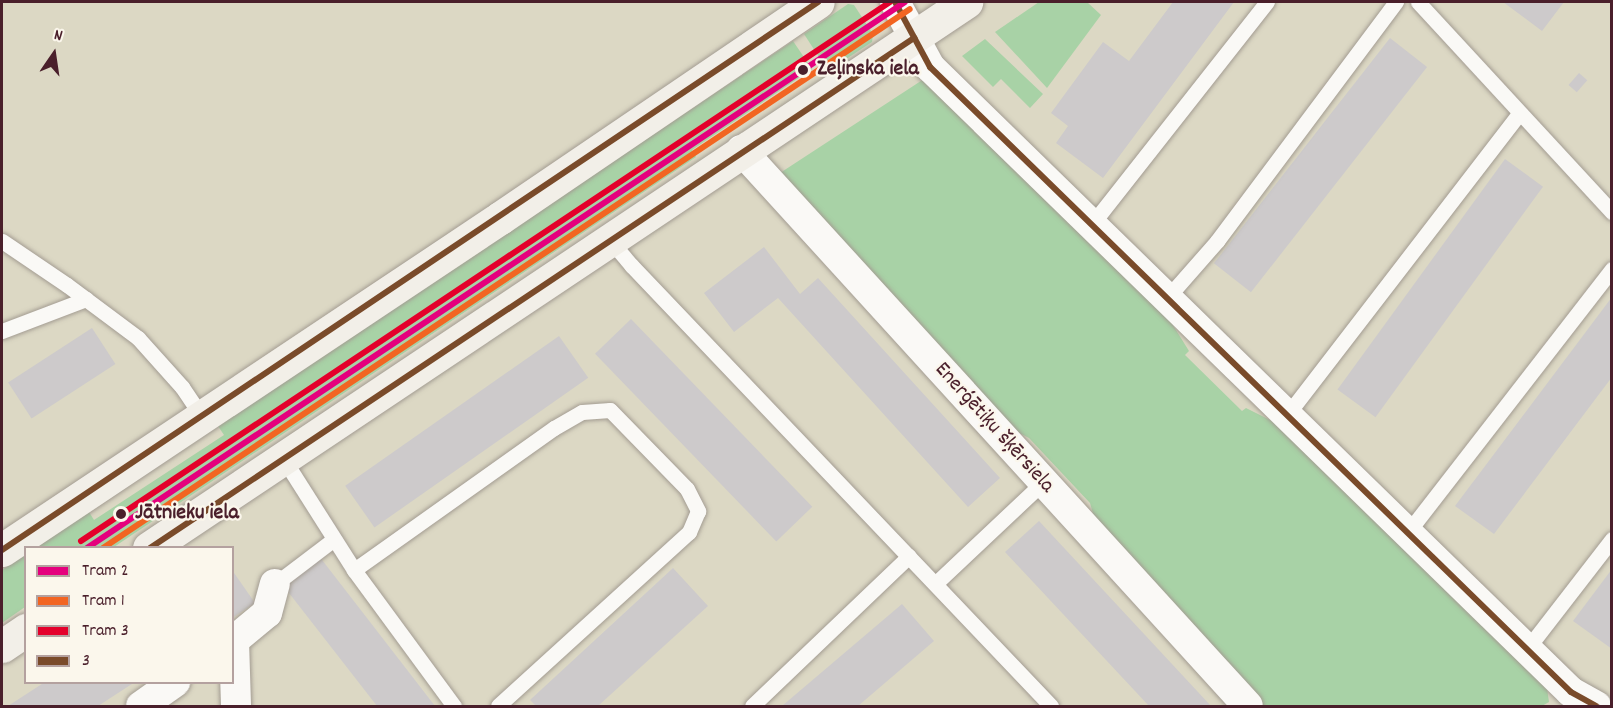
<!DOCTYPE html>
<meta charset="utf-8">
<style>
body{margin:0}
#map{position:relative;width:1613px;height:708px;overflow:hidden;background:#dcd8c4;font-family:Dekko,sans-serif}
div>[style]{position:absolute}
.green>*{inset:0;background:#a8d2a6}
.building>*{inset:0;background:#cdcacb;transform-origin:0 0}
.roads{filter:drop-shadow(0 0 2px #a39c92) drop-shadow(0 0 2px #a39c92)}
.lane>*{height:15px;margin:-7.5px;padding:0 7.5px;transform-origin:7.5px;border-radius:7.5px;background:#faf9f6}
.street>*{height:30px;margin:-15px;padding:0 15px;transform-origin:15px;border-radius:15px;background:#faf9f6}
.secondary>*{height:33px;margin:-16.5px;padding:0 16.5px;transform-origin:16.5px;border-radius:16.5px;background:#f2efe8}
.bus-1>*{height:6px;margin:-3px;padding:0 3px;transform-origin:3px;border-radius:3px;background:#7a4b2a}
.tram-1>*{height:6px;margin:-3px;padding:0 3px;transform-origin:3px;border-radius:3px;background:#e5007d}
.tram-2>*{height:6px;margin:-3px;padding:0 3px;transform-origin:3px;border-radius:3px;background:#f26522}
.tram-3>*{height:6px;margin:-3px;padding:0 3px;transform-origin:3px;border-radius:3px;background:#e4002b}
.dots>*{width:16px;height:16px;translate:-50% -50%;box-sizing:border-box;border:3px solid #fbf7ec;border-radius:50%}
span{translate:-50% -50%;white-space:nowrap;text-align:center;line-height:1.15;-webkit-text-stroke:4.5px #fbf7ec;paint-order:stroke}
.stop-label{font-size:22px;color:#4a1f2b;font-weight:700}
.left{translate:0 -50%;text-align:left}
.street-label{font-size:22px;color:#4a1f2b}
.frame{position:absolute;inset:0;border:3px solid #4a1f2b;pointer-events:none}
.legend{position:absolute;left:24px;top:546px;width:210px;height:138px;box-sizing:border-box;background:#fbf7ec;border:2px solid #b4a19f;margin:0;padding:8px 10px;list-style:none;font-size:18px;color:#4a1f2b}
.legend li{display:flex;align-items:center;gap:12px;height:30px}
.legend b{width:30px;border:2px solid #b4a19f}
.north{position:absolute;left:24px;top:24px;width:60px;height:60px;-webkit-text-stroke:4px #fbf7ec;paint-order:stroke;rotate:13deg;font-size:16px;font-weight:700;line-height:24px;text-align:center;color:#4a1f2b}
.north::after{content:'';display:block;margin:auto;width:21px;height:27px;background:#4a1f2b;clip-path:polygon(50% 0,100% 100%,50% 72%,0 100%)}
</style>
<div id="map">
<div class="green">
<div style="clip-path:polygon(1039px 2px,1087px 2px,1101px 15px,1047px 88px,995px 32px)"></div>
<div style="clip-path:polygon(848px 4px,854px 5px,873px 34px,872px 42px,828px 71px,804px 34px)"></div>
<div style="clip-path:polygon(985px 39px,1043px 94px,1030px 108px,1001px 79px,993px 87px,962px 56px)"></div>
<div style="clip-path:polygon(793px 41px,812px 69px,692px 150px,696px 157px,114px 547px,35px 548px,89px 512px,94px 520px,224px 435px,218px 426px)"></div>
<div style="clip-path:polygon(927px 77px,1166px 314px,1189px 351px,1185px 355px,1242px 411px,1246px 408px,1280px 425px,1547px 688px,1549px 702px,1542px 706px,1258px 706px,1098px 531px,1090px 503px,1029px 438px,1008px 427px,780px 173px)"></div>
<div style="clip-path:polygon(25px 554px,25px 607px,2px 623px,2px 570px)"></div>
</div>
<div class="building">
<div style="clip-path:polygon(1173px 2px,1234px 2px,1103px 178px,1056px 143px,1068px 126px,1051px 113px,1103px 42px,1129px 61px)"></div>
<div style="clip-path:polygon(1503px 2px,1564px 2px,1542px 31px)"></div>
<div style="left:1390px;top:38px;width:47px;height:286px;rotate:38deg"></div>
<div style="left:1579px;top:73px;width:11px;height:16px;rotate:41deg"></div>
<div style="left:1505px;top:159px;width:47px;height:285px;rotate:36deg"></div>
<div style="clip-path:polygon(764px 247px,800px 294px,818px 278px,1000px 478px,968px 507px,778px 298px,734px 332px,704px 293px)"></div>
<div style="clip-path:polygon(1612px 297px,1612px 377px,1494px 534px,1455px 506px)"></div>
<div style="left:631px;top:319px;width:261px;height:50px;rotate:46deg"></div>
<div style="left:92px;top:328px;width:43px;height:100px;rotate:57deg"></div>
<div style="left:559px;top:336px;width:51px;height:261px;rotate:55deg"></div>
<div style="clip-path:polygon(1039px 521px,1211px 706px,1149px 706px,1005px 552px)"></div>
<div style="clip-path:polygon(319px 556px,435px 706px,377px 706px,282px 584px)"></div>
<div style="clip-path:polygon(673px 568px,708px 606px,598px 706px,536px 706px,530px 700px)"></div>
<div style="clip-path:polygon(1612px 569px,1612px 649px,1573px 621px)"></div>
<div style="clip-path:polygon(232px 570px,255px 603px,232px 618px)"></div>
<div style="clip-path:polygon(902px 604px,934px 641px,858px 706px,782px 706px)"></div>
<div style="clip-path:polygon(45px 682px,135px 682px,98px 706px,8px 706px)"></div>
</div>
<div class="roads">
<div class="lane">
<div style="left:1418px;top:2px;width:286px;rotate:47.3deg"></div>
<div style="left:1092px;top:224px;width:283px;rotate:-51.8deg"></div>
<div style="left:610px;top:240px;width:33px;rotate:50deg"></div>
<div style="left:631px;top:265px;width:609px;rotate:46.4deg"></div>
<div style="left:2px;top:241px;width:78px;rotate:34.1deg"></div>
<div style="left:67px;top:285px;width:89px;rotate:36.7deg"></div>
<div style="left:138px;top:338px;width:66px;rotate:48.1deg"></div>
<div style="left:182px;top:387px;width:34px;rotate:56deg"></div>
<div style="left:1167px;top:298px;width:76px;rotate:-48.7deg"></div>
<div style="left:1217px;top:241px;width:299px;rotate:-53.2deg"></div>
<div style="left:2px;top:331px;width:90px;rotate:-20.9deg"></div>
<div style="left:1287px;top:415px;width:380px;rotate:-52.4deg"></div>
<div style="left:283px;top:458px;width:133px;rotate:57.6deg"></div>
<div style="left:354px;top:570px;width:169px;rotate:53.7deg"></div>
<div style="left:1408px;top:532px;width:333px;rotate:-52.2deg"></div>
<div style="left:354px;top:570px;width:245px;rotate:-35.4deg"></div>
<div style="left:554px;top:428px;width:32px;rotate:-30deg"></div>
<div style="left:582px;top:412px;width:28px;rotate:-4deg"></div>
<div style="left:610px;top:410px;width:110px;rotate:45.7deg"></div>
<div style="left:687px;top:489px;width:25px;rotate:63deg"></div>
<div style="left:698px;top:511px;width:23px;rotate:113deg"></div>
<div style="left:689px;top:532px;width:258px;rotate:137.7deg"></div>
<div style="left:936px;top:583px;width:147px;rotate:-43.3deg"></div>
<div style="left:275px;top:584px;width:74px;rotate:-37.3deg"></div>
<div style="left:1527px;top:649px;width:139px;rotate:-52.3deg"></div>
<div style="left:752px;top:706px;width:217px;rotate:-43.7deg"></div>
</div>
<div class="street">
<div style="left:895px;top:2px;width:74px;rotate:61.7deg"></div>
<div style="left:930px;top:67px;width:895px;rotate:44.28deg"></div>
<div style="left:1571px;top:692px;width:29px;rotate:29deg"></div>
<div style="left:741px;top:150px;width:752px;rotate:47.64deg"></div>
<div style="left:234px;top:641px;width:65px;rotate:88.2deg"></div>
<div style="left:232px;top:642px;width:45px;rotate:-39.6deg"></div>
<div style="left:267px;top:613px;width:30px;rotate:-75deg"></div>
<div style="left:141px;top:706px;width:42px;rotate:-35.2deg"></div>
</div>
<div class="secondary">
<div style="left:149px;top:548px;width:983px;rotate:-33.75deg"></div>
<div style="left:2px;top:550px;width:599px;rotate:-33.69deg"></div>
<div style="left:500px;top:218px;width:384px;rotate:-34.2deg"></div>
<div style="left:2px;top:646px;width:29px;rotate:-34deg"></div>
</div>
</div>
<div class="bus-1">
<div style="left:895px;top:2px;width:74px;rotate:61.7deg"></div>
<div style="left:930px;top:67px;width:895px;rotate:44.28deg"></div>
<div style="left:1571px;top:692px;width:29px;rotate:29deg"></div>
<div style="left:150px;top:548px;width:919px;rotate:-33.72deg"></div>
<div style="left:2px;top:550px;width:983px;rotate:-33.88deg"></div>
</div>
<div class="tram-1">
<div style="left:87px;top:548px;width:983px;rotate:-33.72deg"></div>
</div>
<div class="tram-2">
<div style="left:103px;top:548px;width:970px;rotate:-33.74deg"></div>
</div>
<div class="tram-3">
<div style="left:81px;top:541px;width:972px;rotate:-33.67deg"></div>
</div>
<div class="dots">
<div style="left:803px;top:70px;background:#4a1f2b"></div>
<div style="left:121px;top:514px;background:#4a1f2b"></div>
</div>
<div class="stop-label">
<span class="left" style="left:817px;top:70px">Zeļinska iela</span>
<span class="left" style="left:135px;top:514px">Jātnieku iela</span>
</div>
<div class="street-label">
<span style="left:994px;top:428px;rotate:48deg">Enerģētiķu šķērsiela</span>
</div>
<div class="frame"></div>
<ul class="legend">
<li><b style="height:8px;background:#e5007d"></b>Tram 2</li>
<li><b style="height:8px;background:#f26522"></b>Tram 1</li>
<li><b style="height:8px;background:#e4002b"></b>Tram 3</li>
<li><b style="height:8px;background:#7a4b2a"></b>3</li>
</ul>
<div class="north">N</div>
</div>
